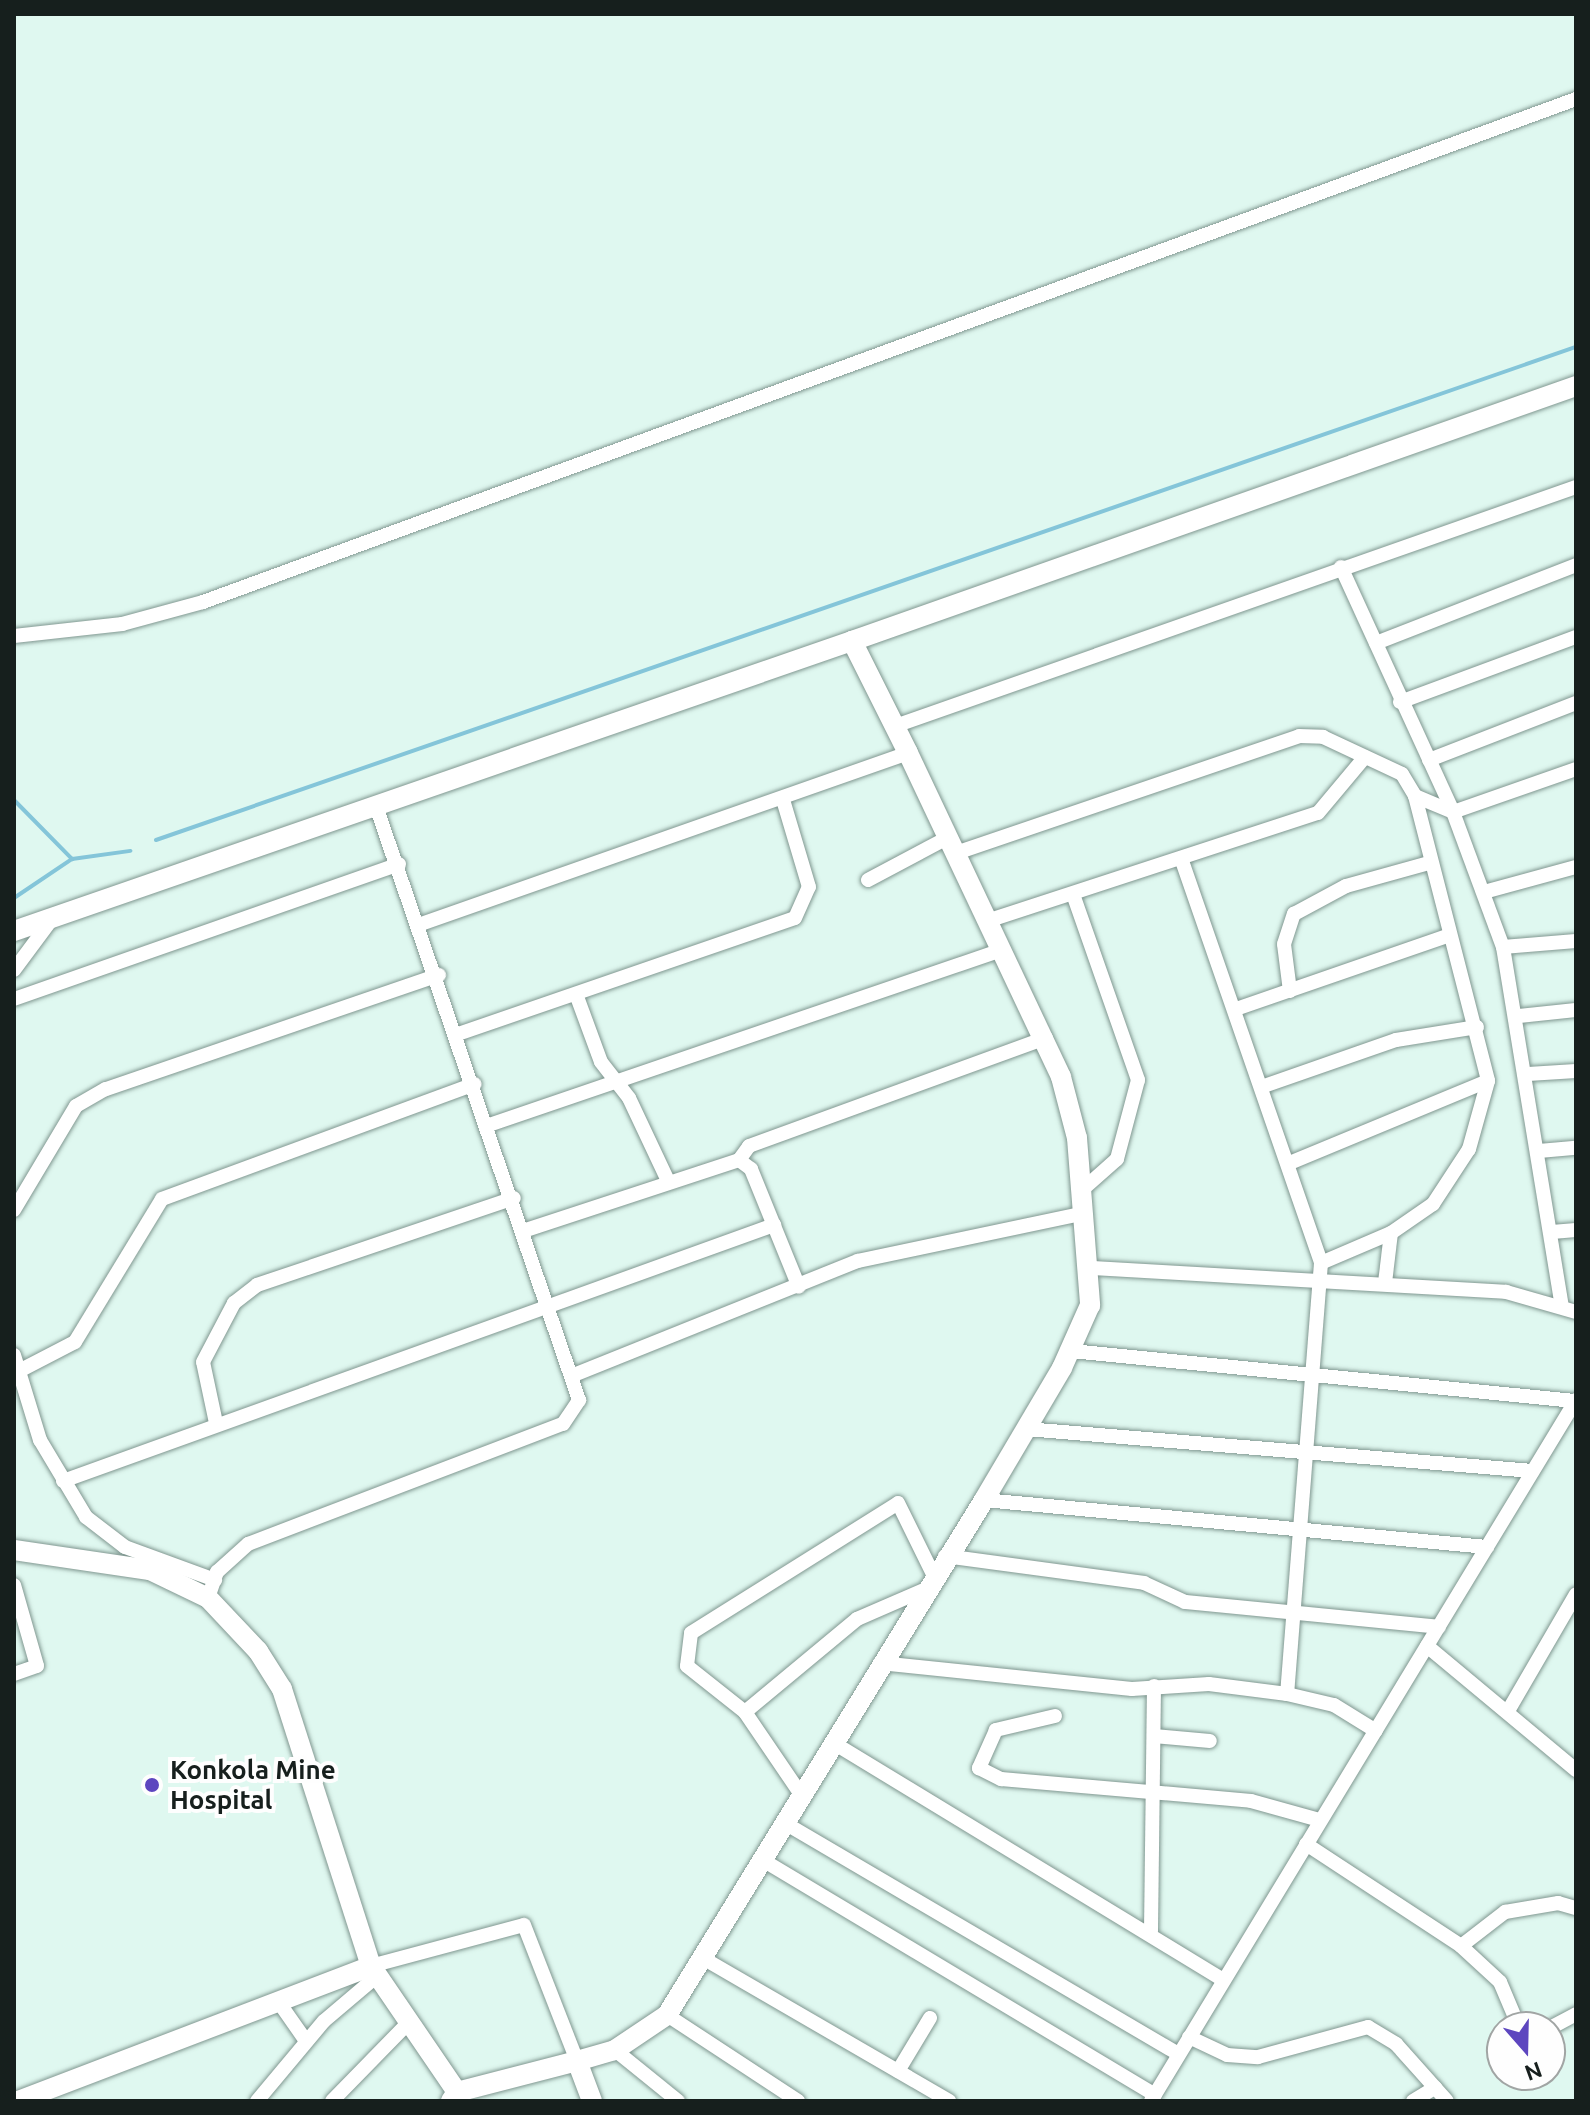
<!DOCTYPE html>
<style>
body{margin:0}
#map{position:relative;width:1590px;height:2115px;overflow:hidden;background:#dff8f0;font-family:Ubuntu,sans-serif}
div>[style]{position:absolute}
.stream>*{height:4px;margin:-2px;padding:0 2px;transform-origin:2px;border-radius:2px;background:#84c5d9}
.roads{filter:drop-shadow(0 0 2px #809790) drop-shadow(0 0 2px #809790)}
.street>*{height:14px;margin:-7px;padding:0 7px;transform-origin:7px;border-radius:7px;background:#fff}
.secondary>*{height:20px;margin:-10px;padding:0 10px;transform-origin:10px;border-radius:10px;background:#fff}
.dots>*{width:22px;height:22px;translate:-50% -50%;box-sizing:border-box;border:4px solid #fefefe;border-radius:50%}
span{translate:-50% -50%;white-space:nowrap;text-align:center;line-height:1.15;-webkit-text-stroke:8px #fefefe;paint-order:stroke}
.poi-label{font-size:26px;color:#161f1d;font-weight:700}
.left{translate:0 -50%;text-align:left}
.frame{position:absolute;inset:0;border:16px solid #161f1d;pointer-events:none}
.north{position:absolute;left:1486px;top:2011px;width:80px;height:80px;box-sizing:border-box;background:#fefefe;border:2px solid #a1a5a4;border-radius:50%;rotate:160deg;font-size:22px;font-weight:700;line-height:32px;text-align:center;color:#161f1d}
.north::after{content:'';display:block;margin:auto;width:28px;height:36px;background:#5d46bf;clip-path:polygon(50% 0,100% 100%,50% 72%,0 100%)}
</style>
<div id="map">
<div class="stream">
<div style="left:14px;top:800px;width:83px;rotate:45.5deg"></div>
<div style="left:72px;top:859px;width:59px;rotate:-7.9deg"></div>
<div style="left:156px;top:840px;width:1503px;rotate:-19.15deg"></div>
<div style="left:14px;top:898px;width:70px;rotate:-33.9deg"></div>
</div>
<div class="roads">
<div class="street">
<div style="left:1341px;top:567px;width:269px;rotate:65.4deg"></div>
<div style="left:1453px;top:812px;width:144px;rotate:69.7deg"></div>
<div style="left:1503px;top:947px;width:361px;rotate:80.7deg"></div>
<div style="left:14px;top:636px;width:109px;rotate:-6.3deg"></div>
<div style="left:122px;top:624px;width:84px;rotate:-15.2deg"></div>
<div style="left:203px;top:602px;width:1462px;rotate:-20.12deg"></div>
<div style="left:1376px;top:643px;width:215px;rotate:-21.3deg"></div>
<div style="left:1400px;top:702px;width:188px;rotate:-20.3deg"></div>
<div style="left:895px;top:726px;width:722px;rotate:-19.34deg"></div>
<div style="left:1429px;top:760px;width:158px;rotate:-21.2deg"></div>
<div style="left:1415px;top:796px;width:41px;rotate:22.8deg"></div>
<div style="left:1453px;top:812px;width:130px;rotate:-19.3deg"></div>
<div style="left:956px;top:853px;width:362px;rotate:-18.8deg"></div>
<div style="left:1299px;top:736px;width:24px;rotate:2deg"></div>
<div style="left:1323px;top:737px;width:87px;rotate:25.1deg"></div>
<div style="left:1402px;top:774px;width:26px;rotate:59deg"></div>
<div style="left:1415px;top:796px;width:294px;rotate:75.6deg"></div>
<div style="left:1488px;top:1081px;width:71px;rotate:105.6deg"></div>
<div style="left:1469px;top:1149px;width:66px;rotate:123.2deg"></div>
<div style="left:1433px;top:1204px;width:51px;rotate:145.4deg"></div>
<div style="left:1391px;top:1233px;width:76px;rotate:156.8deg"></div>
<div style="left:1181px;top:858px;width:429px;rotate:70.9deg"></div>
<div style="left:1321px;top:1263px;width:432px;rotate:94.5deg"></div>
<div style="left:868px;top:880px;width:92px;rotate:-28deg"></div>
<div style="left:1484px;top:892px;width:95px;rotate:-15.2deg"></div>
<div style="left:1074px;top:897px;width:194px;rotate:70.7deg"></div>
<div style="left:1138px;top:1080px;width:82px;rotate:104.9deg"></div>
<div style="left:1117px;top:1159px;width:48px;rotate:138.4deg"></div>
<div style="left:987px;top:921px;width:348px;rotate:-18.1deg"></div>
<div style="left:1318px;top:813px;width:73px;rotate:-50deg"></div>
<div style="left:421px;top:924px;width:516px;rotate:-19.35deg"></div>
<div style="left:1503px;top:947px;width:73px;rotate:-4.7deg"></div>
<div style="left:14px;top:970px;width:64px;rotate:-53.3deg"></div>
<div style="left:1290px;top:991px;width:47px;rotate:-97.3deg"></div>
<div style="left:1284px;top:944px;width:32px;rotate:-72deg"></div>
<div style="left:1294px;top:914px;width:59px;rotate:-28.3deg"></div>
<div style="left:1346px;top:886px;width:86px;rotate:-15.5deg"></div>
<div style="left:576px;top:994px;width:72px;rotate:69.8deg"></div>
<div style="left:601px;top:1062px;width:46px;rotate:52.1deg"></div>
<div style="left:629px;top:1098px;width:92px;rotate:64.8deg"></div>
<div style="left:14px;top:999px;width:408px;rotate:-19.3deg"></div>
<div style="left:1236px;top:1009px;width:223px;rotate:-19.1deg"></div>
<div style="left:1519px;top:1016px;width:57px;rotate:-6deg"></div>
<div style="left:458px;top:1034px;width:356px;rotate:-19deg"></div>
<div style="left:795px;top:918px;width:34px;rotate:-66deg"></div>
<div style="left:809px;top:887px;width:91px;rotate:-106.6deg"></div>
<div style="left:1528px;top:1074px;width:48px;rotate:-3.6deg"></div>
<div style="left:1264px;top:1086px;width:140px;rotate:-19.2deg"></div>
<div style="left:1396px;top:1040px;width:82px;rotate:-9.1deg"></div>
<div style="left:489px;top:1125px;width:542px;rotate:-18.84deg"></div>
<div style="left:1539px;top:1151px;width:37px;rotate:-5deg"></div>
<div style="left:739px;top:1160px;width:17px;rotate:-54deg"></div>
<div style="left:749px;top:1146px;width:316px;rotate:-20deg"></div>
<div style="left:1292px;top:1162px;width:212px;rotate:-22.5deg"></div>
<div style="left:14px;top:1210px;width:121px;rotate:-59.2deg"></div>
<div style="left:76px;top:1106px;width:34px;rotate:-30deg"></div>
<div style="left:106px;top:1089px;width:352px;rotate:-18.9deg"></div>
<div style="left:526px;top:1230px;width:224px;rotate:-18.2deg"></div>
<div style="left:739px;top:1160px;width:15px;rotate:37deg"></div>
<div style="left:751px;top:1169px;width:127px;rotate:67.9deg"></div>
<div style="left:1552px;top:1232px;width:24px;rotate:-5deg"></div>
<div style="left:1091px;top:1268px;width:416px;rotate:3.3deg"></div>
<div style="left:1506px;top:1292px;width:73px;rotate:15.9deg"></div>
<div style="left:1385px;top:1283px;width:50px;rotate:-83.2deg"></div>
<div style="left:1071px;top:1351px;width:506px;rotate:5.67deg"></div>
<div style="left:14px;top:1355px;width:89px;rotate:73deg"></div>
<div style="left:40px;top:1440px;width:90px;rotate:59.1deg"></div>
<div style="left:86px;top:1517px;width:49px;rotate:37.6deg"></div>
<div style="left:125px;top:1547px;width:96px;rotate:20.1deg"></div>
<div style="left:19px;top:1371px;width:63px;rotate:-27.4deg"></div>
<div style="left:75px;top:1342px;width:167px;rotate:-58.7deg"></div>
<div style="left:162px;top:1199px;width:333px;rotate:-20.2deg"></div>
<div style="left:574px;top:1375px;width:306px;rotate:-21.9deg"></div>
<div style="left:858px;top:1261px;width:232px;rotate:-11.9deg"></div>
<div style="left:216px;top:1423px;width:62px;rotate:-102deg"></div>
<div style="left:203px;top:1362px;width:67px;rotate:-62.3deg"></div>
<div style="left:234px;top:1303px;width:29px;rotate:-38deg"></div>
<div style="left:257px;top:1285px;width:271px;rotate:-18.7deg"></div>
<div style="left:1026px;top:1429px;width:508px;rotate:4.74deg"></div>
<div style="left:63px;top:1481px;width:756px;rotate:-19.8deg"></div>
<div style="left:984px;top:1500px;width:505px;rotate:5.34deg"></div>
<div style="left:945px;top:1556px;width:201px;rotate:7.7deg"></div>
<div style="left:1144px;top:1583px;width:45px;rotate:24.9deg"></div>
<div style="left:1185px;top:1602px;width:255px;rotate:5.6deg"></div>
<div style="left:14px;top:1585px;width:84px;rotate:74.1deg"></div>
<div style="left:37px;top:1666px;width:24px;rotate:161deg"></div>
<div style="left:208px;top:1598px;width:28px;rotate:-71deg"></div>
<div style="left:217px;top:1572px;width:42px;rotate:-42.1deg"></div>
<div style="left:248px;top:1544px;width:337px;rotate:-20.9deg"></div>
<div style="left:563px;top:1424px;width:29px;rotate:-56deg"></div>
<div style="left:579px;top:1400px;width:628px;rotate:-108.87deg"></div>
<div style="left:1427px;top:1646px;width:194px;rotate:39.8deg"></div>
<div style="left:880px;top:1663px;width:253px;rotate:5.9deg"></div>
<div style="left:1132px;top:1689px;width:77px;rotate:-3.7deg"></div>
<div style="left:1209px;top:1684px;width:79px;rotate:7.3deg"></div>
<div style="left:1287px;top:1694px;width:48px;rotate:13.2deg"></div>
<div style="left:1334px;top:1705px;width:49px;rotate:31.8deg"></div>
<div style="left:1508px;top:1711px;width:135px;rotate:-59.8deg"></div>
<div style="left:745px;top:1712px;width:146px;rotate:-39.7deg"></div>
<div style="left:857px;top:1619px;width:75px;rotate:-23.5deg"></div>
<div style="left:1055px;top:1716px;width:61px;rotate:166.7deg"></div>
<div style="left:996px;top:1730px;width:42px;rotate:114.1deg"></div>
<div style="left:979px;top:1768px;width:25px;rotate:27deg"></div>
<div style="left:1001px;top:1779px;width:251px;rotate:5deg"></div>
<div style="left:1251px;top:1801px;width:71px;rotate:15.6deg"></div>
<div style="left:1154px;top:1736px;width:56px;rotate:5.1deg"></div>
<div style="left:832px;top:1742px;width:456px;rotate:31.3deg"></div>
<div style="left:800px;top:1793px;width:98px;rotate:-124.2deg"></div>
<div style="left:745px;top:1712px;width:74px;rotate:-141.6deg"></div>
<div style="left:687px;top:1666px;width:33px;rotate:-83deg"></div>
<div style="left:691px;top:1633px;width:244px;rotate:-32.1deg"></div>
<div style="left:898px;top:1503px;width:79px;rotate:63.8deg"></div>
<div style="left:783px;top:1822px;width:458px;rotate:30.4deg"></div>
<div style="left:1306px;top:1844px;width:186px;rotate:33.3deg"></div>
<div style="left:1461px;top:1946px;width:53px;rotate:42.7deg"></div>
<div style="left:1500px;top:1982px;width:49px;rotate:67.1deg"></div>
<div style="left:761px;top:1859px;width:459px;rotate:30.9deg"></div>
<div style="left:1151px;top:1931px;width:245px;rotate:-89.3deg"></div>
<div style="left:1461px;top:1946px;width:56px;rotate:-37.7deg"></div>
<div style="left:1505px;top:1912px;width:54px;rotate:-9.6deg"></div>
<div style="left:1558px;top:1903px;width:19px;rotate:16deg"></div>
<div style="left:701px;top:1957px;width:287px;rotate:30.1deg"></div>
<div style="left:371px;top:1966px;width:158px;rotate:-15deg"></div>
<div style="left:524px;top:1925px;width:146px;rotate:68.7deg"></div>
<div style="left:278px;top:2001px;width:49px;rotate:55deg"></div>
<div style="left:667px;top:2015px;width:157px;rotate:33.3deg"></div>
<div style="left:1550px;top:2028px;width:30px;rotate:-28deg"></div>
<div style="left:1189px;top:2037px;width:42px;rotate:25.3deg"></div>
<div style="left:1227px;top:2055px;width:31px;rotate:4deg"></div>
<div style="left:1258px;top:2057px;width:114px;rotate:-15.3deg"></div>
<div style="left:1368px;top:2027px;width:33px;rotate:31deg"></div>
<div style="left:1396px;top:2044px;width:76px;rotate:48.2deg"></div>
<div style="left:615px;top:2050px;width:81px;rotate:39deg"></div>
<div style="left:898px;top:2071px;width:62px;rotate:-58.9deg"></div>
<div style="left:257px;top:2101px;width:104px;rotate:-50.1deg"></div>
<div style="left:324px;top:2021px;width:70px;rotate:-40.3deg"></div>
<div style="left:332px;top:2101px;width:109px;rotate:-45.7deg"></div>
<div style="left:1151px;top:2101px;width:820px;rotate:-58.77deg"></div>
<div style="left:1413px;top:2101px;width:26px;rotate:-31deg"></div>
</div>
<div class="secondary">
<div style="left:852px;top:641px;width:768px;rotate:-19.4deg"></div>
<div style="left:14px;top:931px;width:887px;rotate:-19.09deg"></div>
<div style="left:852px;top:641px;width:125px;rotate:63.4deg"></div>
<div style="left:908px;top:753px;width:358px;rotate:64.7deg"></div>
<div style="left:1061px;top:1077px;width:63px;rotate:75.3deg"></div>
<div style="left:1077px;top:1138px;width:168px;rotate:85.5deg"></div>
<div style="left:1090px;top:1305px;width:69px;rotate:114deg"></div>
<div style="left:1062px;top:1368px;width:153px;rotate:120.6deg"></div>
<div style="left:984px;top:1500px;width:605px;rotate:121.61deg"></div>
<div style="left:667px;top:2015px;width:63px;rotate:146.1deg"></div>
<div style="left:615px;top:2050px;width:40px;rotate:164deg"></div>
<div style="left:577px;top:2061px;width:43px;rotate:69.4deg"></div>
<div style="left:14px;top:1550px;width:137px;rotate:8.4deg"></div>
<div style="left:150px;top:1570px;width:64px;rotate:25.8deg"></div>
<div style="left:208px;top:1598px;width:73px;rotate:46.7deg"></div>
<div style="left:258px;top:1651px;width:45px;rotate:57.7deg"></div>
<div style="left:282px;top:1689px;width:291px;rotate:72.2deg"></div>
<div style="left:371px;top:1966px;width:153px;rotate:55.7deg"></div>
<div style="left:457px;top:2092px;width:11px;rotate:124deg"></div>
<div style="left:457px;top:2092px;width:124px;rotate:-14.5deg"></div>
<div style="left:18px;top:2101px;width:378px;rotate:-20.9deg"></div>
</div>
</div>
<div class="dots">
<div style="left:152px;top:1785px;background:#5d46bf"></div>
</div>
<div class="poi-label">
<span class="left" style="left:170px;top:1785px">Konkola Mine<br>Hospital</span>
</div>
<div class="frame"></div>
<div class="north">N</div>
</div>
